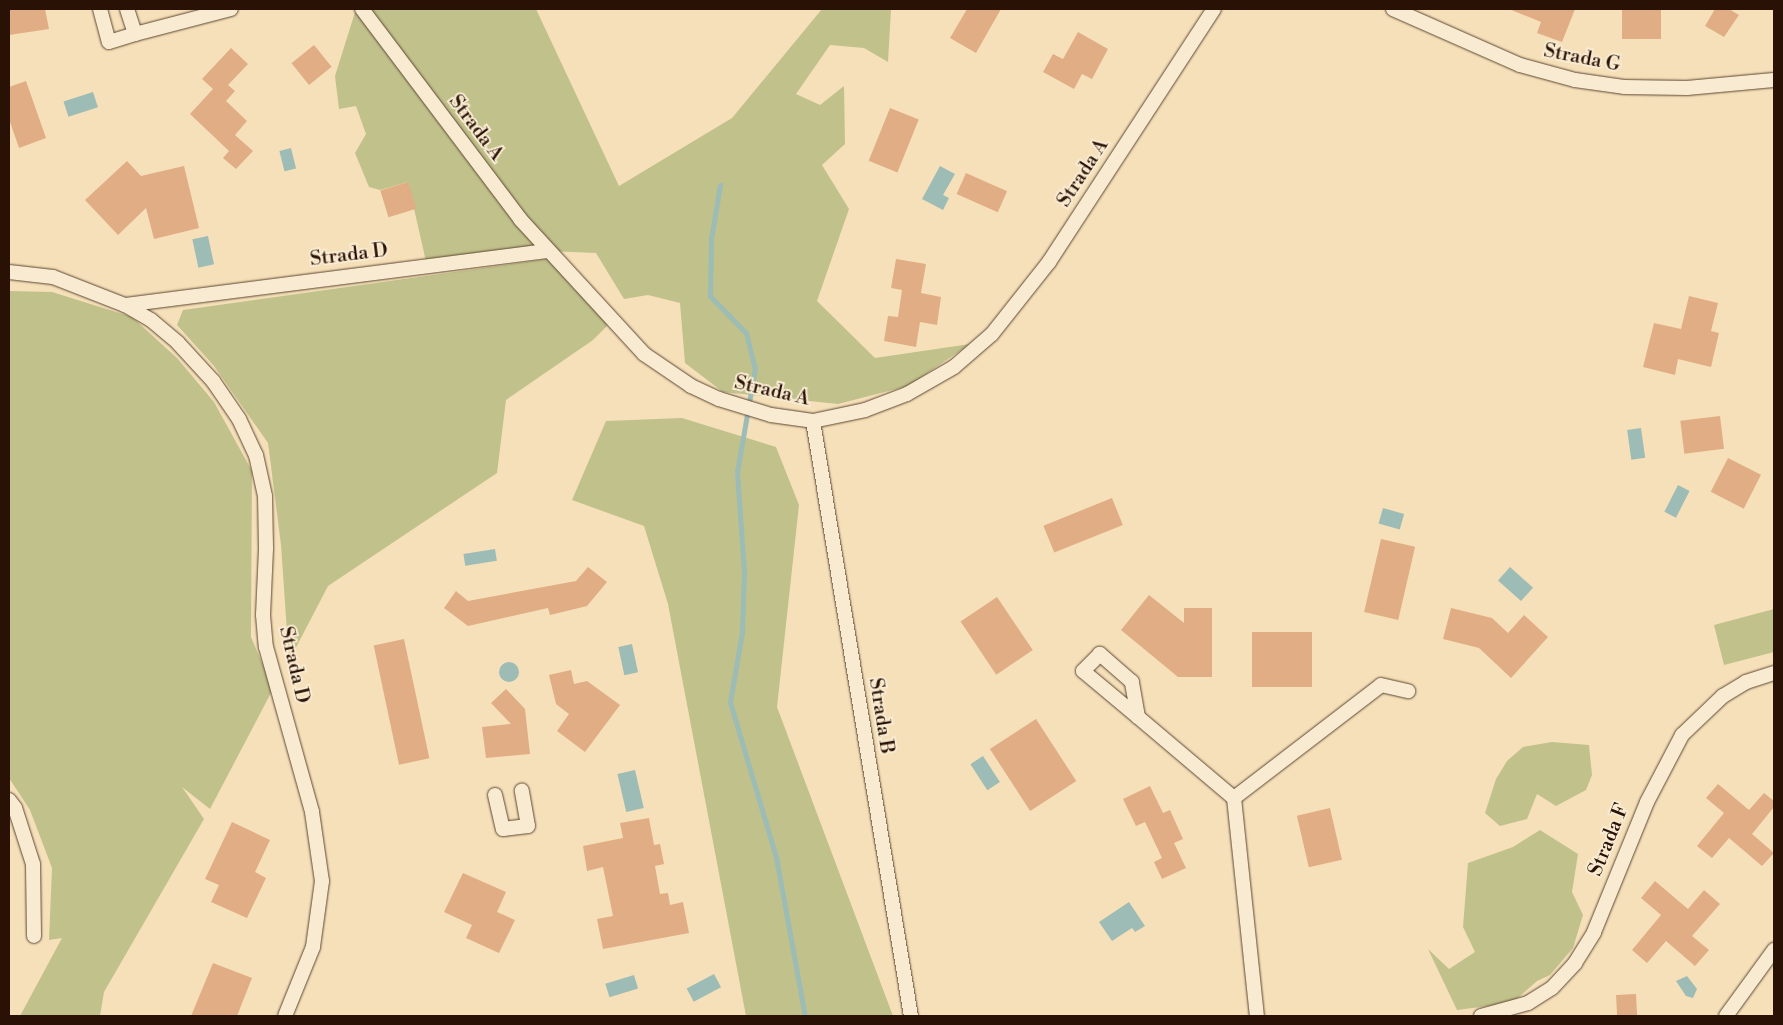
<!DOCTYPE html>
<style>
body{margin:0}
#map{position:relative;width:1783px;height:1025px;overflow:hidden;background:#f6e0b9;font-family:"Libre Bodoni",serif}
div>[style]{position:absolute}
.green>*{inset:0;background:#c1c18b}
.water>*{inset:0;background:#9dbcb5;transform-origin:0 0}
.round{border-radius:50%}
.stream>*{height:5px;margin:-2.5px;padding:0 2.5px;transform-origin:2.5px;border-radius:2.5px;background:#9dbcb5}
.building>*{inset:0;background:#e1ad84;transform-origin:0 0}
.roads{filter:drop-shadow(0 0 1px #5c4632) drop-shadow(0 0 1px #5c4632)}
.minor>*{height:14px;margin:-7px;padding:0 7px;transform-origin:7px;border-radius:7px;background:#f9ebd2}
span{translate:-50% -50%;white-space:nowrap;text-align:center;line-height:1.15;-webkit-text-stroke:4px #f9ebd2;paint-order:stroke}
.street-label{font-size:20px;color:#291205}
.frame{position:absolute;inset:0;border:10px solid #291205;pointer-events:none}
</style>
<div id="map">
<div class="green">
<div style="clip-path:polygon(356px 9px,536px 9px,619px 186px,732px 118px,822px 9px,891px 9px,888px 62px,864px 48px,830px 45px,796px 94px,820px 105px,844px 86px,845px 144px,822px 165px,849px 209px,817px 301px,875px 358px,970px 344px,908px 386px,838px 404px,723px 392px,685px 363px,680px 303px,648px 295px,624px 299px,596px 253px,548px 251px,427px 266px,408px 182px,380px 190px,369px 187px,355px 153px,366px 134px,356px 106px,339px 109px,335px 76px)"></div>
<div style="clip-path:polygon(554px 258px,609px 324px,593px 340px,506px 400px,497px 473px,328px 586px,289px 661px,281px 545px,268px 443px,214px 366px,177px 325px,183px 310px)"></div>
<div style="clip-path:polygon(9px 291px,52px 292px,132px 317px,177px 358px,214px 402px,252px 471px,251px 637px,273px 689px,210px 809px,182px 787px,204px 819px,104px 992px,100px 1016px,20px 1016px,62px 938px,49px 940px,52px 868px,30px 810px,9px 778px)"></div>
<div style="clip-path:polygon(682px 418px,776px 447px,799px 505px,777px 707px,893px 1016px,746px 1016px,668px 604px,644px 526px,572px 500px,606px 421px)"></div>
<div style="clip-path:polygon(1774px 609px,1774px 652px,1724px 665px,1714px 625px)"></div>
<div style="clip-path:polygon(1552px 742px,1589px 745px,1592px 775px,1586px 790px,1556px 806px,1537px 794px,1527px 819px,1500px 826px,1485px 813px,1496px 779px,1507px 761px,1523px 747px)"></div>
<div style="clip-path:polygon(1540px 830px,1578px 854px,1572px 892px,1583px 915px,1573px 948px,1550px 975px,1537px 981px,1512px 1003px,1457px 1010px,1428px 949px,1449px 969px,1475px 952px,1463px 927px,1468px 863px,1513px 847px)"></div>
</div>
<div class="water">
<div style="left:93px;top:92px;width:16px;height:31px;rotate:72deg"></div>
<div style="left:291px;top:148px;width:21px;height:12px;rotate:76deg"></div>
<div style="clip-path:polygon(940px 166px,955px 174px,943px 195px,949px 198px,943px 210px,922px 199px)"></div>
<div style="left:208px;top:236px;width:29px;height:16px;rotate:78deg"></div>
<div style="left:1641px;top:428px;width:30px;height:14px;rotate:82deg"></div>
<div style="left:1678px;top:485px;width:13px;height:30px;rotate:27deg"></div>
<div style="left:1383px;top:508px;width:22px;height:16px;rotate:16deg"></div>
<div style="left:495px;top:549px;width:12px;height:32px;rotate:81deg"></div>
<div style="left:1510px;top:567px;width:31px;height:18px;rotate:42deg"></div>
<div style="left:632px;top:644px;width:29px;height:14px;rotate:78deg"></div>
<div class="round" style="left:499px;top:662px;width:20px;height:20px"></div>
<div style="left:983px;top:756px;width:31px;height:15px;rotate:57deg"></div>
<div style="left:635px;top:770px;width:39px;height:18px;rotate:77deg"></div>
<div style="clip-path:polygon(1129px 902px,1145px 926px,1135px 932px,1132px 928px,1112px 941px,1099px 922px)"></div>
<div style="left:714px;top:974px;width:15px;height:31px;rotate:62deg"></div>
<div style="left:634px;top:975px;width:14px;height:30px;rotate:73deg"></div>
<div style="clip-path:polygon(1687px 976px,1697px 989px,1693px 998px,1686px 996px,1676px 981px)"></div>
</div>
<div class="stream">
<div style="left:720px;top:185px;width:55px;rotate:99.5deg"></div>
<div style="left:711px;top:239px;width:57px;rotate:91deg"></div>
<div style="left:710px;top:296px;width:52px;rotate:45.8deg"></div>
<div style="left:746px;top:333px;width:36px;rotate:76deg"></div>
<div style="left:755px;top:368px;width:106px;rotate:99.8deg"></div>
<div style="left:737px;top:472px;width:99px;rotate:86deg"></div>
<div style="left:744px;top:571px;width:61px;rotate:91.9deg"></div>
<div style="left:742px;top:632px;width:71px;rotate:99.7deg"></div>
<div style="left:730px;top:702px;width:162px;rotate:73.5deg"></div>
<div style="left:776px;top:857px;width:162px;rotate:79.7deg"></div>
</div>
<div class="building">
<div style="clip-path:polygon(9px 9px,45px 9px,49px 29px,9px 35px)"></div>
<div style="clip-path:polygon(967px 9px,1001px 9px,976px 53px,950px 38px)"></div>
<div style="clip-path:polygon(1509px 9px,1575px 9px,1562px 42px,1537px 33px,1541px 22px)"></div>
<div style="left:1622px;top:9px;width:39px;height:30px"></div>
<div style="clip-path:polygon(1715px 9px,1729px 9px,1739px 15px,1724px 37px,1705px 26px)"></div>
<div style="clip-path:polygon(1078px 32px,1108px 49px,1092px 79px,1082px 74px,1074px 89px,1043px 72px,1053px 54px,1063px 59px)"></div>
<div style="left:314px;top:45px;width:28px;height:29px;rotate:51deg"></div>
<div style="clip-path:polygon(231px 48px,248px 64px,228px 85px,235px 91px,226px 101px,247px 121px,235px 135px,253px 151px,236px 169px,223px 158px,229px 151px,190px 114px,213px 89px,202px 79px)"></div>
<div style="clip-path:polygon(26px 81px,46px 138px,19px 148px,9px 119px,9px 87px)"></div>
<div style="left:890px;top:108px;width:31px;height:57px;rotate:22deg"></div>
<div style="clip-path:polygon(127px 161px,141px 176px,184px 166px,199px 228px,154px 239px,146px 208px,118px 235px,85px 200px)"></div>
<div style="left:966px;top:173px;width:45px;height:23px;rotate:24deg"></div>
<div style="left:408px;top:182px;width:28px;height:29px;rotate:73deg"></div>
<div style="clip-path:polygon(896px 259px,926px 264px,921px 293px,941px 297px,937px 325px,920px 322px,916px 347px,884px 341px,888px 316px,898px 317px,902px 290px,891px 288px)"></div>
<div style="clip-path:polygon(1689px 296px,1718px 303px,1711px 331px,1719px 333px,1711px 367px,1678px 359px,1675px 375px,1643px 367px,1654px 323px,1681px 329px)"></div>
<div style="left:1720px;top:416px;width:33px;height:40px;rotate:83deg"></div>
<div style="left:1728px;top:458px;width:37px;height:38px;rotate:27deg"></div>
<div style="left:1112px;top:498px;width:29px;height:74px;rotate:68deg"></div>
<div style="left:1381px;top:539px;width:35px;height:75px;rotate:13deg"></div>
<div style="clip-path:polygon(588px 567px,607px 582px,587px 606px,550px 615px,548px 608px,468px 626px,444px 608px,456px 591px,468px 601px,576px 581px)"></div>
<div style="clip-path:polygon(1149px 595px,1184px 623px,1184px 608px,1212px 608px,1212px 677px,1178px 677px,1121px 630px)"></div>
<div style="left:997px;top:597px;width:64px;height:44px;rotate:56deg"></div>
<div style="clip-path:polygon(1451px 608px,1492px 618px,1508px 633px,1524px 615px,1548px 637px,1511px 678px,1479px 648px,1443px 639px)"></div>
<div style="left:1312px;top:632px;width:55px;height:60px;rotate:90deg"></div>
<div style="left:404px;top:639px;width:122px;height:31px;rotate:78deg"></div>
<div style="clip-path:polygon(571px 670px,574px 684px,587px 681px,620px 705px,585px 752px,557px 731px,569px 714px,556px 704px,549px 675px)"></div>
<div style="clip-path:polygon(506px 689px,525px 709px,530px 754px,486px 758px,482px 727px,511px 724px,491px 703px)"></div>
<div style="left:1036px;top:719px;width:74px;height:55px;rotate:57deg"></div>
<div style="clip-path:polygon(1718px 784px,1749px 810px,1764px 793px,1774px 801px,1774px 807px,1752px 834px,1774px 853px,1762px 866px,1729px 838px,1712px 858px,1697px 846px,1724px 813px,1706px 798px)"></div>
<div style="clip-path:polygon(1150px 786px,1163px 813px,1170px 810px,1183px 839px,1174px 843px,1186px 868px,1162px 879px,1154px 862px,1162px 858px,1145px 822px,1136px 826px,1123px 799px)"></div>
<div style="left:1330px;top:808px;width:53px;height:34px;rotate:77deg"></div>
<div style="clip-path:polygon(649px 818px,654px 845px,660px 844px,664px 864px,655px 866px,660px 894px,668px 893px,670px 905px,683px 902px,689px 933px,603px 949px,597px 919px,613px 916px,603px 867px,587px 871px,583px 846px,623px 838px,620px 823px)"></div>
<div style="clip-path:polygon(232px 822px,270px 840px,255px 872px,266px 878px,247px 918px,211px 902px,219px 885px,205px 879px)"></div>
<div style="clip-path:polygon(463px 873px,506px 892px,497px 912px,515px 920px,499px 953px,466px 938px,472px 925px,444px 912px)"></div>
<div style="clip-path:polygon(1655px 881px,1688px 909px,1704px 890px,1720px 904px,1692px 936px,1709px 950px,1695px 966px,1666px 941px,1647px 963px,1632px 950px,1661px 915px,1641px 898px)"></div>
<div style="clip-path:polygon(213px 963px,252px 978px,237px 1016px,191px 1016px)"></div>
<div style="left:1636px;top:994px;width:22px;height:20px;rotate:87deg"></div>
</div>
<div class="roads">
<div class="minor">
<div style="left:100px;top:9px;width:34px;rotate:75deg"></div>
<div style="left:109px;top:42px;width:27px;rotate:-17deg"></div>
<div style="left:127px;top:9px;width:26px;rotate:72deg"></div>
<div style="left:135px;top:34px;width:99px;rotate:-14.6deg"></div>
<div style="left:362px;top:9px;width:263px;rotate:53deg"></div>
<div style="left:520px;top:219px;width:183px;rotate:47.4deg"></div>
<div style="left:644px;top:354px;width:57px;rotate:34.2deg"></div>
<div style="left:691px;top:386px;width:31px;rotate:25deg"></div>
<div style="left:719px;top:399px;width:54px;rotate:17.1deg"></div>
<div style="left:771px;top:415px;width:42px;rotate:8.1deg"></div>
<div style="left:813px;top:421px;width:53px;rotate:-11.9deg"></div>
<div style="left:865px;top:410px;width:45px;rotate:-20.9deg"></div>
<div style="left:907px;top:394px;width:54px;rotate:-29.9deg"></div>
<div style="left:954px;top:367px;width:50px;rotate:-41deg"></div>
<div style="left:992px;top:334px;width:92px;rotate:-51.6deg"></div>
<div style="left:1049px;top:262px;width:302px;rotate:-56.9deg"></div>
<div style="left:1393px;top:9px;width:139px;rotate:23.8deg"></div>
<div style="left:1520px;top:65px;width:57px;rotate:15.3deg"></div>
<div style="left:1575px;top:80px;width:49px;rotate:8.1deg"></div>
<div style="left:1624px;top:87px;width:63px;rotate:0.9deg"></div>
<div style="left:1687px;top:88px;width:87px;rotate:-5.3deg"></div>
<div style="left:9px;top:272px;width:44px;rotate:6.5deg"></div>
<div style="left:53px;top:277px;width:77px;rotate:21.3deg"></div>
<div style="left:125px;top:305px;width:30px;rotate:30deg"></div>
<div style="left:151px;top:320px;width:35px;rotate:40deg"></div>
<div style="left:178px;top:343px;width:52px;rotate:47.4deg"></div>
<div style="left:213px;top:381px;width:46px;rotate:55.6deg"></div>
<div style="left:239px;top:419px;width:40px;rotate:65deg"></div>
<div style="left:256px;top:455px;width:42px;rotate:77.6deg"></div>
<div style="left:265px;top:496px;width:53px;rotate:88.9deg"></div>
<div style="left:266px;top:549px;width:66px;rotate:92.6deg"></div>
<div style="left:263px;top:615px;width:32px;rotate:85deg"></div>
<div style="left:266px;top:647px;width:171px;rotate:74.4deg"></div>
<div style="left:312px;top:812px;width:70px;rotate:81.8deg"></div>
<div style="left:322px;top:881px;width:67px;rotate:97.8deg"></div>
<div style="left:313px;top:947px;width:74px;rotate:112.1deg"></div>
<div style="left:125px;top:305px;width:426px;rotate:-7.3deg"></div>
<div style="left:813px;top:421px;width:603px;rotate:80.65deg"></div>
<div style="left:1138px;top:717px;width:36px;rotate:-100deg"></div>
<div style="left:1132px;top:682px;width:43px;rotate:-138.8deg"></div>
<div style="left:1100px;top:654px;width:24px;rotate:135deg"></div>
<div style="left:1083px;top:671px;width:72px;rotate:39.9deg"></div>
<div style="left:1138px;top:717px;width:126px;rotate:40.2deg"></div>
<div style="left:1234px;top:798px;width:185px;rotate:-37.5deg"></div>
<div style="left:1381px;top:685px;width:28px;rotate:13deg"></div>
<div style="left:495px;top:795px;width:35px;rotate:77deg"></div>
<div style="left:503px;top:829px;width:25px;rotate:-7deg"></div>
<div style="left:528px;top:826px;width:36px;rotate:-100deg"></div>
<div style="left:1234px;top:798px;width:219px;rotate:84deg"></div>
<div style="left:9px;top:800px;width:10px;rotate:53deg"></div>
<div style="left:15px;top:808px;width:59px;rotate:72.2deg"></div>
<div style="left:33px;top:864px;width:72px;rotate:89.2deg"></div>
<div style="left:1481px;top:1016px;width:49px;rotate:-15.5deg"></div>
<div style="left:1528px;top:1003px;width:28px;rotate:-32deg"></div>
<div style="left:1552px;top:988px;width:34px;rotate:-47deg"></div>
<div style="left:1575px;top:963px;width:36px;rotate:-58deg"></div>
<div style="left:1594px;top:932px;width:140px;rotate:-67.8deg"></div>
<div style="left:1647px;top:802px;width:76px;rotate:-62.4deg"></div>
<div style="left:1682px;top:735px;width:57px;rotate:-43.6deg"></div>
<div style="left:1723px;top:696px;width:27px;rotate:-31deg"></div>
<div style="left:1746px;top:682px;width:29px;rotate:-18deg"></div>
<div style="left:1726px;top:1016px;width:82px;rotate:-54deg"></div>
</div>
</div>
<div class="street-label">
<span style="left:1582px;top:58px;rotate:11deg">Strada G</span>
<span style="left:476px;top:128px;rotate:53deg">Strada A</span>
<span style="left:1083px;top:173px;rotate:-57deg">Strada A</span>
<span style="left:349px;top:255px;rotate:-7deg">Strada D</span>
<span style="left:772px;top:391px;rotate:13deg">Strada A</span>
<span style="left:294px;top:665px;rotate:77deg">Strada D</span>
<span style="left:881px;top:716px;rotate:81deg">Strada B</span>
<span style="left:1609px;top:840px;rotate:-68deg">Strada F</span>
</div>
<div class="frame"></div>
</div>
